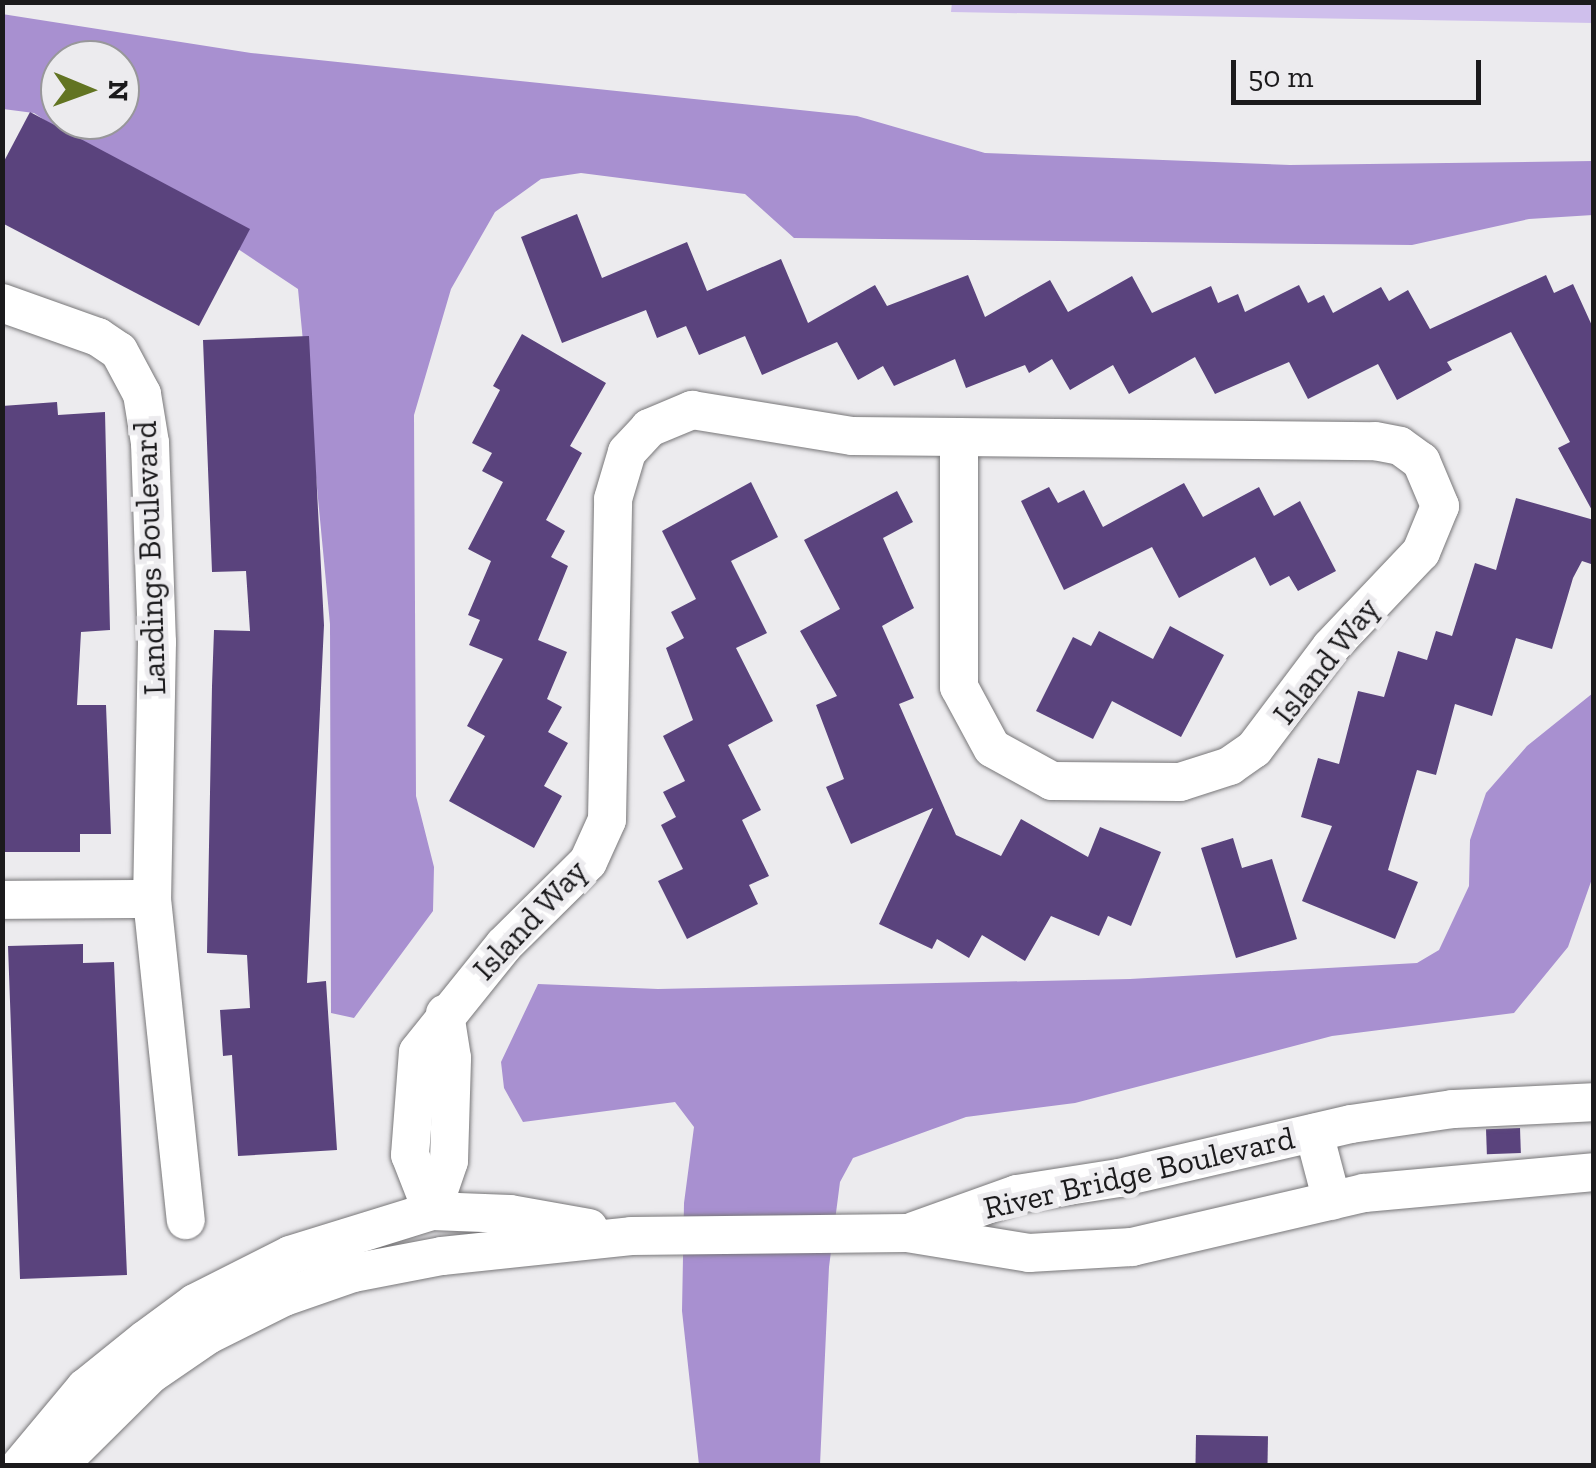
<!DOCTYPE html>
<style>
body{margin:0}
#map{position:relative;width:1596px;height:1468px;overflow:hidden;background:#ecebee;font-family:"Zilla Slab",serif}
div>[style]{position:absolute}
.green>*{inset:0;background:#cfbfec}
.water>*{inset:0;background:#a890d0}
.building>*{inset:0;background:#5a437d;transform-origin:0 0}
.roads{filter:drop-shadow(0 0 2px #787779) drop-shadow(0 0 2px #787779)}
.street>*{height:38px;margin:-19px;padding:0 19px;transform-origin:19px;border-radius:19px;background:#fff}
span{translate:-50% -50%;white-space:nowrap;text-align:center;line-height:1.15;-webkit-text-stroke:10px #ecebee;paint-order:stroke}
.street-label{font-size:32px;color:#1b1a1c}
.frame{position:absolute;inset:0;border:5px solid #1b1a1c;pointer-events:none}
.north{position:absolute;left:40px;top:40px;width:100px;height:100px;box-sizing:border-box;background:#ecebee;border:2px solid #98979a;border-radius:50%;rotate:91deg;font-size:28px;font-weight:700;line-height:40px;text-align:center;color:#1b1a1c}
.north::after{content:'';display:block;margin:auto;width:35px;height:45px;background:#627422;clip-path:polygon(50% 0,100% 100%,50% 72%,0 100%)}
.scale{position:absolute;left:1231px;top:60px;width:250px;height:45px;box-sizing:border-box;border:5px solid #1b1a1c;border-top:0;padding-left:12px;font-size:30px;line-height:35px;white-space:nowrap;color:#1b1a1c;-webkit-text-stroke:8px #ecebee;paint-order:stroke}
</style>
<div id="map">
<div class="green">
<div style="clip-path:polygon(952px 2px,1593px 2px,1594px 23px,951px 12px)"></div>
</div>
<div class="water">
<div style="clip-path:polygon(evenodd,2px 14px,251px 53px,857px 116px,985px 153px,1290px 165px,1593px 161px,1593px 215px,1529px 219px,1412px 245px,794px 238px,745px 194px,581px 173px,541px 179px,495px 212px,451px 289px,414px 415px,416px 796px,434px 867px,433px 911px,354px 1018px,331px 1013px,330px 624px,298px 289px,34px 113px,3px 109px,2px 14px,60px 60px,120px 60px,120px 120px,60px 120px,60px 60px)"></div>
<div style="clip-path:polygon(1593px 693px,1593px 876px,1568px 947px,1514px 1013px,1332px 1036px,1075px 1103px,966px 1117px,853px 1158px,840px 1182px,829px 1267px,820px 1465px,699px 1465px,682px 1311px,684px 1203px,694px 1127px,675px 1102px,523px 1122px,504px 1088px,501px 1062px,538px 984px,658px 989px,1130px 979px,1417px 963px,1439px 950px,1469px 886px,1470px 840px,1486px 793px,1527px 746px)"></div>
</div>
<div class="building">
<div style="clip-path:polygon(30px 112px,250px 229px,199px 326px,2px 223px,2px 165px)"></div>
<div style="clip-path:polygon(577px 214px,602px 278px,687px 242px,707px 291px,781px 259px,808px 323px,875px 285px,887px 306px,968px 275px,985px 317px,1050px 280px,1068px 312px,1132px 276px,1152px 313px,1211px 286px,1218px 303px,1238px 294px,1245px 312px,1299px 285px,1308px 303px,1324px 295px,1333px 313px,1381px 287px,1389px 301px,1408px 290px,1430px 329px,1546px 275px,1554px 293px,1573px 284px,1594px 330px,1594px 514px,1558px 448px,1570px 442px,1511px 332px,1447px 362px,1452px 370px,1397px 400px,1378px 364px,1308px 399px,1289px 362px,1215px 394px,1195px 357px,1129px 394px,1113px 365px,1070px 390px,1052px 359px,1029px 373px,1025px 365px,966px 388px,955px 359px,894px 386px,883px 366px,858px 380px,837px 342px,762px 375px,745px 336px,699px 355px,686px 326px,657px 338px,646px 310px,562px 343px,521px 237px)"></div>
<div style="clip-path:polygon(522px 334px,606px 383px,570px 446px,582px 453px,546px 520px,565px 531px,551px 557px,568px 566px,538px 640px,567px 652px,547px 699px,562px 707px,548px 732px,568px 743px,544px 786px,562px 796px,534px 848px,449px 801px,485px 736px,467px 726px,503px 659px,469px 645px,480px 620px,468px 615px,491px 561px,468px 549px,503px 482px,482px 471px,492px 453px,472px 443px,500px 390px,493px 386px)"></div>
<div style="clip-path:polygon(309px 336px,324px 625px,307px 983px,326px 981px,337px 1150px,238px 1156px,232px 1055px,223px 1056px,220px 1010px,250px 1008px,247px 955px,207px 953px,212px 686px,214px 630px,250px 631px,246px 571px,212px 572px,203px 340px)"></div>
<div style="clip-path:polygon(57px 402px,58px 415px,105px 412px,110px 630px,81px 632px,77px 705px,106px 705px,111px 834px,80px 834px,80px 852px,5px 852px,2px 406px)"></div>
<div style="clip-path:polygon(751px 482px,778px 537px,731px 561px,767px 633px,736px 648px,773px 721px,728px 745px,761px 810px,742px 820px,769px 876px,749px 885px,758px 904px,687px 939px,658px 881px,683px 869px,661px 825px,676px 817px,663px 792px,685px 781px,663px 736px,693px 720px,666px 648px,684px 638px,671px 612px,696px 599px,662px 531px)"></div>
<div style="clip-path:polygon(1184px 483px,1203px 517px,1259px 487px,1274px 516px,1300px 501px,1336px 571px,1298px 591px,1289px 576px,1270px 586px,1255px 557px,1179px 598px,1152px 547px,1064px 590px,1021px 501px,1049px 487px,1058px 503px,1084px 490px,1103px 527px)"></div>
<div style="clip-path:polygon(897px 491px,913px 522px,883px 538px,914px 608px,882px 626px,914px 698px,899px 704px,956px 835px,1001px 856px,1021px 819px,1088px 857px,1100px 827px,1161px 852px,1131px 926px,1108px 916px,1099px 936px,1051px 916px,1025px 961px,982px 935px,969px 958px,937px 939px,932px 949px,879px 924px,933px 808px,851px 844px,826px 787px,844px 779px,816px 705px,837px 696px,800px 631px,840px 609px,804px 540px)"></div>
<div style="clip-path:polygon(1516px 498px,1594px 520px,1594px 565px,1582px 561px,1573px 578px,1552px 649px,1516px 638px,1492px 716px,1455px 704px,1436px 775px,1417px 770px,1388px 870px,1418px 882px,1395px 939px,1302px 901px,1332px 826px,1301px 817px,1318px 758px,1339px 764px,1358px 691px,1384px 697px,1398px 651px,1427px 660px,1436px 631px,1452px 636px,1475px 563px,1496px 570px)"></div>
<div style="clip-path:polygon(1170px 626px,1224px 655px,1181px 737px,1112px 701px,1093px 739px,1036px 711px,1073px 637px,1091px 646px,1099px 631px,1153px 659px)"></div>
<div style="clip-path:polygon(1233px 838px,1242px 868px,1272px 859px,1297px 939px,1236px 958px,1201px 848px)"></div>
<div style="clip-path:polygon(83px 944px,83px 963px,114px 962px,127px 1275px,20px 1279px,8px 946px)"></div>
<div style="left:1520px;top:1128px;width:25px;height:34px;rotate:88deg"></div>
<div style="left:1196px;top:1435px;width:72px;height:31px;rotate:1deg"></div>
</div>
<div class="roads">
<div class="street">
<div style="left:2px;top:303px;width:102px;rotate:19.5deg"></div>
<div style="left:98px;top:337px;width:25px;rotate:34deg"></div>
<div style="left:119px;top:351px;width:49px;rotate:61.9deg"></div>
<div style="left:142px;top:394px;width:50px;rotate:80.7deg"></div>
<div style="left:150px;top:443px;width:199px;rotate:88deg"></div>
<div style="left:157px;top:642px;width:257px;rotate:91.1deg"></div>
<div style="left:152px;top:899px;width:323px;rotate:84deg"></div>
<div style="left:959px;top:437px;width:416px;rotate:0.6deg"></div>
<div style="left:1375px;top:441px;width:25px;rotate:11deg"></div>
<div style="left:1400px;top:446px;width:26px;rotate:36deg"></div>
<div style="left:1421px;top:461px;width:49px;rotate:67.1deg"></div>
<div style="left:1440px;top:506px;width:50px;rotate:112.4deg"></div>
<div style="left:1421px;top:552px;width:131px;rotate:133.5deg"></div>
<div style="left:1331px;top:647px;width:128px;rotate:127deg"></div>
<div style="left:1254px;top:749px;width:29px;rotate:145deg"></div>
<div style="left:1230px;top:766px;width:52px;rotate:162.3deg"></div>
<div style="left:1180px;top:782px;width:128px;rotate:-179.6deg"></div>
<div style="left:1052px;top:781px;width:68px;rotate:-151.2deg"></div>
<div style="left:992px;top:748px;width:69px;rotate:-118.4deg"></div>
<div style="left:959px;top:687px;width:250px;rotate:-90deg"></div>
<div style="left:2px;top:900px;width:150px;rotate:-0.4deg"></div>
<div style="left:1314px;top:1133px;width:70px;rotate:75.2deg"></div>
<div style="left:432px;top:1211px;width:60px;rotate:-111.4deg"></div>
<div style="left:410px;top:1155px;width:103px;rotate:-85.6deg"></div>
<div style="left:418px;top:1052px;width:137px;rotate:-51.2deg"></div>
<div style="left:504px;top:945px;width:118px;rotate:-44.7deg"></div>
<div style="left:588px;top:862px;width:46px;rotate:-65.7deg"></div>
<div style="left:607px;top:820px;width:321px;rotate:-88.9deg"></div>
<div style="left:613px;top:499px;width:49px;rotate:-73.4deg"></div>
<div style="left:627px;top:452px;width:33px;rotate:-47deg"></div>
<div style="left:649px;top:428px;width:47px;rotate:-22.7deg"></div>
<div style="left:692px;top:410px;width:162px;rotate:9.2deg"></div>
<div style="left:852px;top:436px;width:107px;rotate:0.5deg"></div>
<div style="left:432px;top:1211px;width:53px;rotate:-71.2deg"></div>
<div style="left:449px;top:1161px;width:103px;rotate:-88.3deg"></div>
<div style="left:452px;top:1058px;width:45px;rotate:-99deg"></div>
<div style="left:914px;top:1231px;width:109px;rotate:-19.8deg"></div>
<div style="left:1017px;top:1194px;width:103px;rotate:-8.9deg"></div>
<div style="left:1119px;top:1178px;width:238px;rotate:-13.1deg"></div>
<div style="left:1351px;top:1124px;width:103px;rotate:-8.4deg"></div>
<div style="left:1453px;top:1109px;width:141px;rotate:-2.8deg"></div>
<div style="left:20px;top:1466px;width:102px;rotate:-50.2deg"></div>
<div style="left:85px;top:1388px;width:78px;rotate:-38.8deg"></div>
<div style="left:146px;top:1339px;width:61px;rotate:-36.3deg"></div>
<div style="left:195px;top:1303px;width:106px;rotate:-26.8deg"></div>
<div style="left:290px;top:1255px;width:149px;rotate:-17.2deg"></div>
<div style="left:432px;top:1211px;width:78px;rotate:2.2deg"></div>
<div style="left:510px;top:1214px;width:80px;rotate:10deg"></div>
<div style="left:58px;top:1466px;width:131px;rotate:-44.7deg"></div>
<div style="left:151px;top:1374px;width:69px;rotate:-34.4deg"></div>
<div style="left:208px;top:1335px;width:85px;rotate:-26.6deg"></div>
<div style="left:284px;top:1297px;width:73px;rotate:-19.2deg"></div>
<div style="left:353px;top:1273px;width:91px;rotate:-10.8deg"></div>
<div style="left:442px;top:1256px;width:190px;rotate:-6deg"></div>
<div style="left:631px;top:1236px;width:276px;rotate:-0.6deg"></div>
<div style="left:907px;top:1233px;width:124px;rotate:9.3deg"></div>
<div style="left:1029px;top:1253px;width:103px;rotate:-3.3deg"></div>
<div style="left:1132px;top:1247px;width:238px;rotate:-13.1deg"></div>
<div style="left:1364px;top:1193px;width:231px;rotate:-5.2deg"></div>
</div>
</div>
<div class="street-label">
<span style="left:150px;top:558px;rotate:-92deg">Landings Boulevard</span>
<span style="left:1326px;top:661px;rotate:-52deg">Island Way</span>
<span style="left:530px;top:920px;rotate:-47deg">Island Way</span>
<span style="left:1139px;top:1173px;rotate:-13deg">River Bridge Boulevard</span>
</div>
<div class="frame"></div>
<div class="north">N</div>
<div class="scale">50 m</div>
</div>
